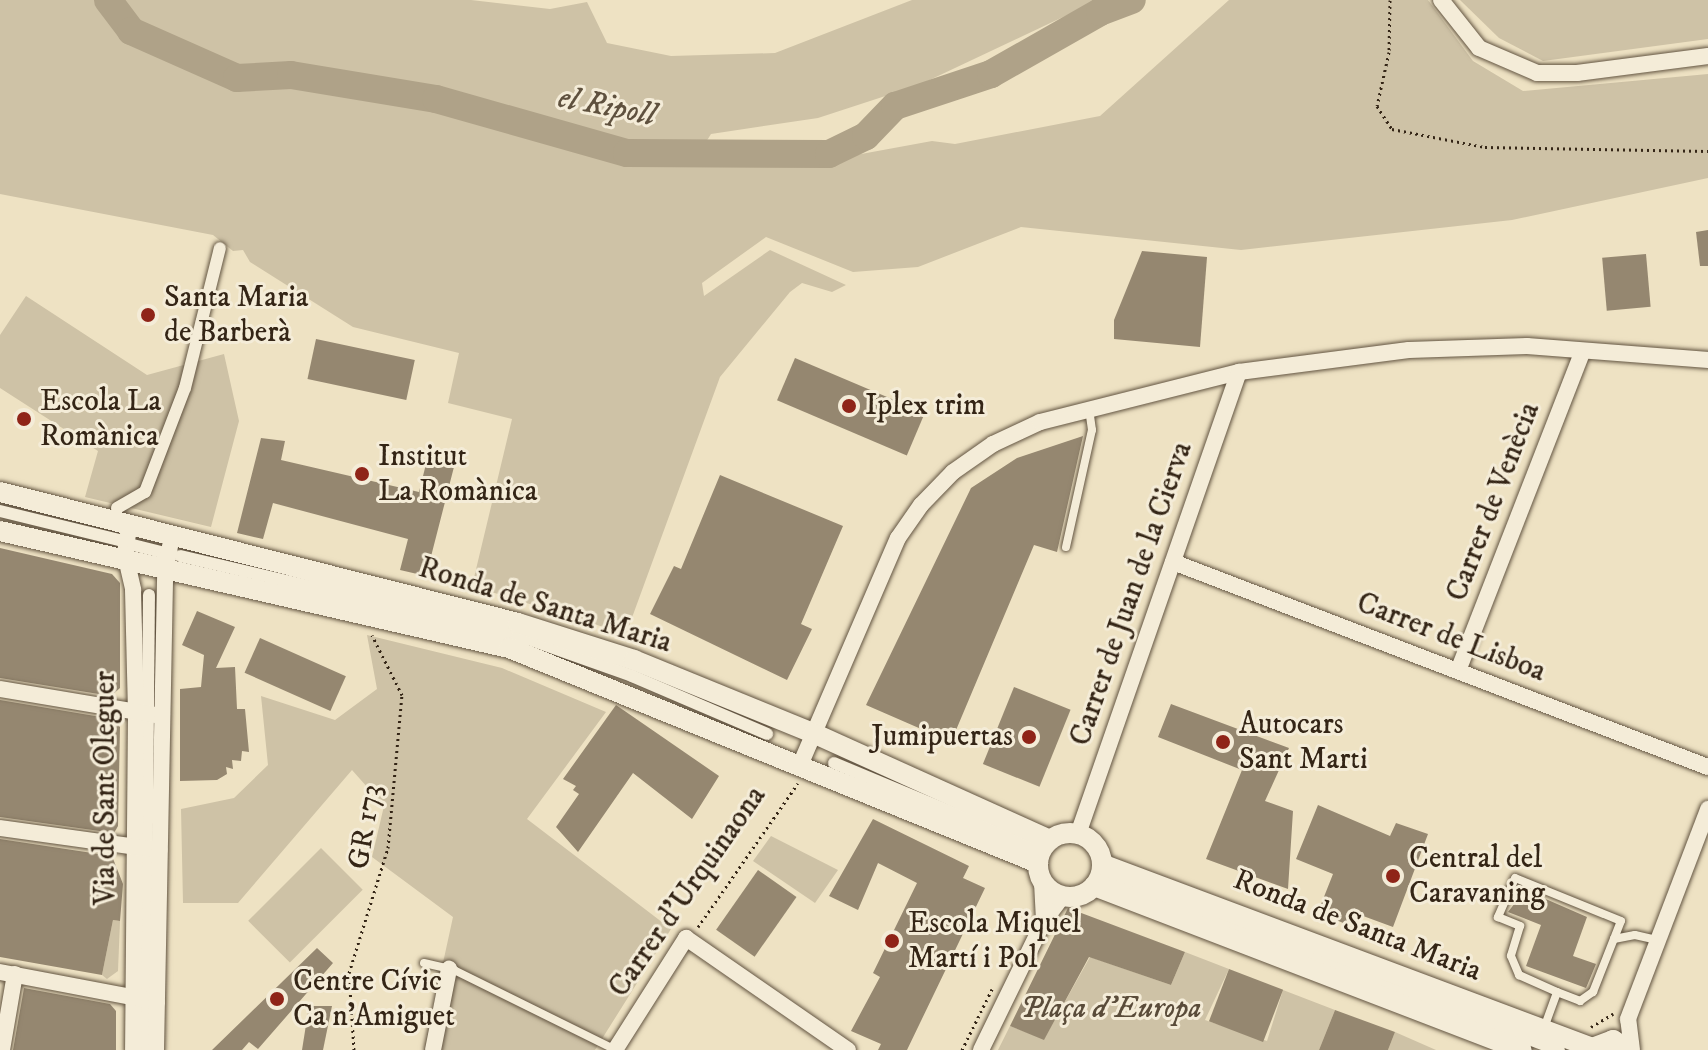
<!DOCTYPE html>
<meta charset="utf-8">
<style>
body{margin:0}
#map{position:relative;width:1708px;height:1050px;overflow:hidden;background:#eee2c3;font-family:"IM FELL DW Pica",serif}
div>[style]{position:absolute}
.green>*{inset:0;background:#cec2a6;transform-origin:0 0}
.river>*{height:28px;margin:-14px;padding:0 14px;transform-origin:14px;border-radius:14px;background:#afa288}
.building>*{inset:0;background:#958770;transform-origin:0 0}
.path>*{height:3px;margin-top:-1.5px;transform-origin:0;background:repeating-linear-gradient(90deg,#342516 0 2px,transparent 0 6px)}
.roads{filter:drop-shadow(0 0 2px #625441) drop-shadow(0 0 2px #625441)}
.service>*{height:8px;margin:-4px;padding:0 4px;transform-origin:4px;border-radius:4px;background:#f4ecd8}
.pedestrian>*{height:12px;margin:-6px;padding:0 6px;transform-origin:6px;border-radius:6px;background:#f4ecd8}
.minor>*{height:16px;margin:-8px;padding:0 8px;transform-origin:8px;border-radius:8px;background:#f4ecd8}
.tertiary>*{height:20px;margin:-10px;padding:0 10px;transform-origin:10px;border-radius:10px;background:#f4ecd8}
.tertiary>.ring{margin:-10px;padding:0;box-sizing:content-box;background:none;border:20px solid #f4ecd8;border-radius:50%}
.dots>*{width:22px;height:22px;translate:-50% -50%;box-sizing:border-box;border:4px solid #f4ecd8;border-radius:50%}
span{translate:-50% -50%;white-space:nowrap;text-align:center;line-height:1.15;-webkit-text-stroke:6px #f4ecd8;paint-order:stroke}
.poi-label{font-size:30px;color:#342516}
.left{translate:0 -50%;text-align:left}
.right{translate:-100% -50%;text-align:right}
.street-label{font-size:30px;color:#342516}
.park-label{font-size:30px;color:#5a4c3a;font-style:italic}
.water-label{font-size:32px;color:#5f513e;font-style:italic}
</style>
<div id="map">
<div class="green">
<div style="clip-path:polygon(0 0,471px 0,550px 9px,587px 2px,607px 43px,671px 56px,775px 53px,912px 0,1099px 0,919px 85px,818px 118px,711px 134px,696px 158px,834px 159px,932px 141px,955px 144px,1100px 116px,1229px 0,1428px 0,1473px 61px,1523px 91px,1708px 74px,1708px 178px,1512px 220px,1241px 250px,1021px 227px,918px 267px,853px 272px,766px 237px,702px 283px,704px 296px,770px 250px,846px 285px,832px 292px,802px 283px,790px 292px,720px 377px,626px 634px,472px 586px,512px 419px,448px 403px,459px 353px,353px 327px,250px 262px,243px 250px,233px 251px,213px 235px,0 194px)"></div>
<div style="clip-path:polygon(1460px 0,1708px 0,1708px 39px,1543px 61px,1499px 38px)"></div>
<div style="clip-path:polygon(26px 296px,147px 375px,224px 354px,239px 421px,211px 527px,85px 497px,98px 451px,0 388px,0 335px)"></div>
<div style="clip-path:polygon(367px 635px,502px 668px,606px 712px,527px 819px,671px 929px,595px 1050px,424px 1050px,453px 917px,372px 857px,384px 806px,352px 770px,238px 903px,183px 903px,181px 809px,234px 798px,268px 765px,261px 696px,335px 720px,377px 689px)"></div>
<div style="clip-path:polygon(771px 836px,838px 870px,815px 903px,753px 861px)"></div>
<div style="left:321px;top:848px;width:59px;height:103px;rotate:45deg"></div>
<div style="clip-path:polygon(113px 920px,120px 921px,118px 971px,107px 979px,102px 975px)"></div>
<div style="clip-path:polygon(1185px 952px,1229px 969px,1205px 1020px,1267px 1041px,1283px 990px,1335px 1010px,1319px 1050px,998px 1050px,1010px 1026px,1044px 1039px,1090px 957px,1171px 985px)"></div>
<div style="clip-path:polygon(1395px 1032px,1436px 1050px,1388px 1050px)"></div>
</div>
<div class="river">
<div style="left:108px;top:0;width:39px;rotate:53deg"></div>
<div style="left:131px;top:31px;width:116px;rotate:23.9deg"></div>
<div style="left:237px;top:78px;width:54px;rotate:-3.2deg"></div>
<div style="left:291px;top:75px;width:147px;rotate:9.4deg"></div>
<div style="left:436px;top:99px;width:198px;rotate:15.8deg"></div>
<div style="left:627px;top:153px;width:202px;rotate:0.3deg"></div>
<div style="left:829px;top:154px;width:41px;rotate:-25.9deg"></div>
<div style="left:866px;top:136px;width:42px;rotate:-46deg"></div>
<div style="left:895px;top:106px;width:101px;rotate:-18.4deg"></div>
<div style="left:991px;top:74px;width:125px;rotate:-29.6deg"></div>
<div style="left:1100px;top:12px;width:34px;rotate:-21deg"></div>
</div>
<div class="building">
<div style="clip-path:polygon(1708px 230px,1708px 266px,1700px 266px,1696px 232px)"></div>
<div style="clip-path:polygon(1142px 251px,1207px 257px,1200px 347px,1114px 339px,1114px 320px)"></div>
<div style="left:1646px;top:254px;width:53px;height:44px;rotate:85deg"></div>
<div style="left:316px;top:339px;width:101px;height:41px;rotate:12deg"></div>
<div style="left:795px;top:358px;width:141px;height:46px;rotate:23deg"></div>
<div style="clip-path:polygon(1083px 436px,1057px 552px,1034px 545px,951px 742px,866px 705px,971px 488px,1017px 458px)"></div>
<div style="clip-path:polygon(261px 438px,285px 441px,281px 460px,419px 492px,428px 456px,455px 463px,426px 576px,400px 570px,408px 539px,273px 503px,263px 539px,237px 533px)"></div>
<div style="clip-path:polygon(720px 475px,843px 526px,801px 624px,812px 629px,787px 680px,650px 614px,674px 566px,681px 569px)"></div>
<div style="clip-path:polygon(0 548px,112px 574px,120px 583px,120px 688px,111px 696px,0 678px)"></div>
<div style="clip-path:polygon(197px 611px,235px 627px,216px 668px,235px 667px,237px 709px,245px 709px,249px 752px,242px 751px,241px 761px,232px 760px,233px 769px,226px 767px,227px 774px,217px 780px,180px 781px,180px 689px,201px 687px,204px 655px,182px 645px)"></div>
<div style="left:260px;top:638px;width:94px;height:38px;rotate:24deg"></div>
<div style="left:1014px;top:687px;width:61px;height:83px;rotate:22deg"></div>
<div style="clip-path:polygon(0 700px,113px 719px,120px 727px,118px 826px,114px 833px,0 817px)"></div>
<div style="clip-path:polygon(1171px 704px,1289px 748px,1265px 801px,1293px 811px,1288px 889px,1206px 859px,1242px 770px,1158px 737px)"></div>
<div style="clip-path:polygon(616px 705px,719px 776px,692px 819px,633px 773px,578px 852px,556px 827px,579px 794px,573px 790px,576px 786px,563px 779px)"></div>
<div style="clip-path:polygon(1318px 805px,1390px 836px,1396px 823px,1428px 834px,1393px 927px,1355px 913px,1350px 926px,1318px 912px,1333px 874px,1296px 859px)"></div>
<div style="clip-path:polygon(873px 819px,969px 866px,963px 878px,985px 888px,907px 1050px,878px 1050px,881px 1044px,851px 1031px,880px 977px,873px 973px,917px 883px,878px 863px,858px 910px,829px 896px)"></div>
<div style="clip-path:polygon(0 839px,112px 856px,123px 884px,120px 921px,113px 920px,102px 975px,0 957px)"></div>
<div style="left:758px;top:870px;width:47px;height:73px;rotate:35deg"></div>
<div style="clip-path:polygon(1525px 890px,1587px 917px,1573px 956px,1596px 964px,1586px 988px,1526px 966px,1541px 925px,1508px 912px)"></div>
<div style="clip-path:polygon(1068px 908px,1185px 952px,1171px 985px,1089px 957px,1044px 1040px,1010px 1026px)"></div>
<div style="clip-path:polygon(317px 948px,333px 963px,258px 1049px,249px 1042px,242px 1050px,212px 1050px)"></div>
<div style="left:1229px;top:969px;width:58px;height:56px;rotate:21deg"></div>
<div style="clip-path:polygon(24px 988px,110px 1004px,116px 1011px,116px 1050px,13px 1050px)"></div>
<div style="clip-path:polygon(309px 1006px,332px 1006px,323px 1050px,302px 1050px)"></div>
<div style="clip-path:polygon(1335px 1010px,1395px 1032px,1388px 1050px,1319px 1050px)"></div>
</div>
<div class="path">
<div style="left:1390px;top:0;width:52px;rotate:91.1deg"></div>
<div style="left:1389px;top:52px;width:55px;rotate:102.5deg"></div>
<div style="left:1377px;top:106px;width:27px;rotate:57deg"></div>
<div style="left:1392px;top:129px;width:95px;rotate:11deg"></div>
<div style="left:1485px;top:147px;width:223px;rotate:1deg"></div>
<div style="left:698px;top:927px;width:175px;rotate:-55.2deg"></div>
<div style="left:1591px;top:1027px;width:26px;rotate:-31deg"></div>
<div style="left:354px;top:1050px;width:77px;rotate:-93.7deg"></div>
<div style="left:349px;top:973px;width:131px;rotate:-72.7deg"></div>
<div style="left:388px;top:848px;width:154px;rotate:-84.8deg"></div>
<div style="left:402px;top:695px;width:67px;rotate:-116.6deg"></div>
<div style="left:962px;top:1050px;width:68px;rotate:-63.8deg"></div>
</div>
<div class="roads">
<div class="service">
<div style="left:1066px;top:547px;width:120px;rotate:-77.5deg"></div>
<div style="left:1092px;top:430px;width:21px;rotate:-98deg"></div>
<div style="left:1614px;top:939px;width:21px;rotate:-11deg"></div>
<div style="left:1635px;top:935px;width:22px;rotate:13deg"></div>
<div style="left:424px;top:963px;width:31px;rotate:13deg"></div>
<div style="left:454px;top:970px;width:176px;rotate:26.3deg"></div>
<div style="left:1544px;top:1028px;width:38px;rotate:-70deg"></div>
<div style="left:1557px;top:992px;width:25px;rotate:21deg"></div>
<div style="left:1580px;top:1001px;width:16px;rotate:-35deg"></div>
<div style="left:1593px;top:992px;width:76px;rotate:-68.5deg"></div>
<div style="left:1621px;top:921px;width:114px;rotate:-157.9deg"></div>
<div style="left:1515px;top:878px;width:43px;rotate:113.6deg"></div>
<div style="left:1498px;top:917px;width:24px;rotate:22deg"></div>
<div style="left:1520px;top:926px;width:31px;rotate:107deg"></div>
<div style="left:1511px;top:956px;width:21px;rotate:67deg"></div>
<div style="left:1519px;top:975px;width:42px;rotate:24.1deg"></div>
</div>
<div class="pedestrian">
<div style="left:117px;top:508px;width:32px;rotate:-30deg"></div>
<div style="left:145px;top:492px;width:111px;rotate:-69deg"></div>
<div style="left:185px;top:388px;width:144px;rotate:-76deg"></div>
<div style="left:0;top:511px;width:122px;rotate:13.7deg"></div>
<div style="left:133px;top:545px;width:33px;rotate:14deg"></div>
<div style="left:180px;top:556px;width:346px;rotate:13.2deg"></div>
<div style="left:517px;top:635px;width:122px;rotate:19.6deg"></div>
<div style="left:632px;top:676px;width:147px;rotate:23.2deg"></div>
<div style="left:834px;top:763px;width:225px;rotate:22.7deg"></div>
<div style="left:1100px;top:876px;width:491px;rotate:20.8deg"></div>
<div style="left:145px;top:1050px;width:455px;rotate:-89.5deg"></div>
</div>
<div class="minor">
<div style="left:1441px;top:0;width:61px;rotate:51.6deg"></div>
<div style="left:1479px;top:48px;width:63px;rotate:23.3deg"></div>
<div style="left:1537px;top:73px;width:40px"></div>
<div style="left:1577px;top:73px;width:132px;rotate:-7.4deg"></div>
<div style="left:129px;top:528px;width:26px;rotate:99deg"></div>
<div style="left:125px;top:554px;width:37px;rotate:77deg"></div>
<div style="left:133px;top:590px;width:124px;rotate:88.6deg"></div>
<div style="left:136px;top:714px;width:336px;rotate:90.5deg"></div>
<div style="left:1173px;top:562px;width:573px;rotate:20.97deg"></div>
<div style="left:1458px;top:671px;width:341px;rotate:-68.7deg"></div>
<div style="left:0;top:689px;width:164px;rotate:9.5deg"></div>
<div style="left:801px;top:763px;width:245px;rotate:-66.7deg"></div>
<div style="left:898px;top:538px;width:40px;rotate:-55.1deg"></div>
<div style="left:921px;top:505px;width:46px;rotate:-45.9deg"></div>
<div style="left:953px;top:472px;width:49px;rotate:-35deg"></div>
<div style="left:993px;top:444px;width:52px;rotate:-25.1deg"></div>
<div style="left:1040px;top:422px;width:205px;rotate:-14.1deg"></div>
<div style="left:1239px;top:372px;width:171px;rotate:-7.4deg"></div>
<div style="left:1409px;top:350px;width:118px;rotate:-1.9deg"></div>
<div style="left:1527px;top:346px;width:182px;rotate:4.4deg"></div>
<div style="left:0;top:828px;width:161px;rotate:7.9deg"></div>
<div style="left:1078px;top:834px;width:489px;rotate:-70.8deg"></div>
<div style="left:1042px;top:882px;width:39px;rotate:87deg"></div>
<div style="left:0;top:972px;width:160px;rotate:10.8deg"></div>
<div style="left:2px;top:1050px;width:77px;rotate:-80.3deg"></div>
<div style="left:156px;top:1050px;width:478px;rotate:-88.9deg"></div>
<div style="left:165px;top:572px;width:36px;rotate:-79deg"></div>
<div style="left:433px;top:1050px;width:83px;rotate:-78.8deg"></div>
<div style="left:615px;top:1050px;width:133px;rotate:-57.6deg"></div>
<div style="left:686px;top:938px;width:197px;rotate:34.7deg"></div>
<div style="left:981px;top:1050px;width:144px;rotate:-64deg"></div>
<div style="left:1044px;top:921px;width:31px;rotate:-53deg"></div>
<div style="left:1632px;top:1050px;width:31px;rotate:-97deg"></div>
<div style="left:1628px;top:1019px;width:225px;rotate:-69.1deg"></div>
</div>
<div class="tertiary">
<div style="left:0;top:492px;width:534px;rotate:14.19deg"></div>
<div style="left:518px;top:623px;width:122px;rotate:17.7deg"></div>
<div style="left:634px;top:660px;width:193px;rotate:22.2deg"></div>
<div style="left:813px;top:733px;width:260px;rotate:24.3deg"></div>
<div style="left:0;top:531px;width:522px;rotate:12.95deg"></div>
<div style="left:509px;top:648px;width:571px;rotate:22.12deg"></div>
<div class="ring" style="left:1038px;top:833px;width:44px;height:44px"></div>
<div style="left:1102px;top:864px;width:521px;rotate:20.56deg"></div>
<div style="left:1094px;top:886px;width:458px;rotate:21deg"></div>
<div style="left:1587px;top:1050px;width:28px;rotate:-21deg"></div>
<div style="left:1613px;top:1040px;width:19px;rotate:32deg"></div>
</div>
</div>
<div class="dots">
<div style="left:148px;top:315px;background:#8f2418"></div>
<div style="left:849px;top:406px;background:#8f2418"></div>
<div style="left:24px;top:419px;background:#8f2418"></div>
<div style="left:362px;top:474px;background:#8f2418"></div>
<div style="left:1029px;top:737px;background:#8f2418"></div>
<div style="left:1223px;top:742px;background:#8f2418"></div>
<div style="left:1393px;top:876px;background:#8f2418"></div>
<div style="left:892px;top:941px;background:#8f2418"></div>
<div style="left:277px;top:999px;background:#8f2418"></div>
</div>
<div class="poi-label">
<span class="left" style="left:164px;top:315px">Santa Maria<br>de Barberà</span>
<span class="left" style="left:40px;top:419px">Escola La<br>Romànica</span>
<span class="left" style="left:865px;top:406px">Iplex trim</span>
<span class="left" style="left:378px;top:474px">Institut<br>La Romànica</span>
<span class="left" style="left:1239px;top:742px">Autocars<br>Sant Marti</span>
<span class="right" style="left:1013px;top:737px">Jumipuertas</span>
<span class="left" style="left:1409px;top:876px">Central del<br>Caravaning</span>
<span class="left" style="left:908px;top:941px">Escola Miquel<br>Martí i Pol</span>
<span class="left" style="left:293px;top:999px">Centre Cívic<br>Ca n'Amiguet</span>
</div>
<div class="street-label">
<span style="left:1494px;top:502px;rotate:-69deg">Carrer de Venècia</span>
<span style="left:1132px;top:594px;rotate:-71deg">Carrer de Juan de la Cierva</span>
<span style="left:545px;top:606px;rotate:17deg">Ronda de Santa Maria</span>
<span style="left:1451px;top:638px;rotate:21deg">Carrer de Lisboa</span>
<span style="left:106px;top:788px;rotate:-90deg">Via de Sant Oleguer</span>
<span style="left:366px;top:827px;rotate:-81deg">GR 173</span>
<span style="left:688px;top:892px;rotate:-55deg">Carrer d'Urquinaona</span>
<span style="left:1357px;top:926px;rotate:21deg">Ronda de Santa Maria</span>
</div>
<div class="park-label">
<span style="left:1111px;top:1009px">Plaça d'Europa</span>
</div>
<div class="water-label">
<span style="left:607px;top:107px;rotate:11deg">el Ripoll</span>
</div>
</div>
